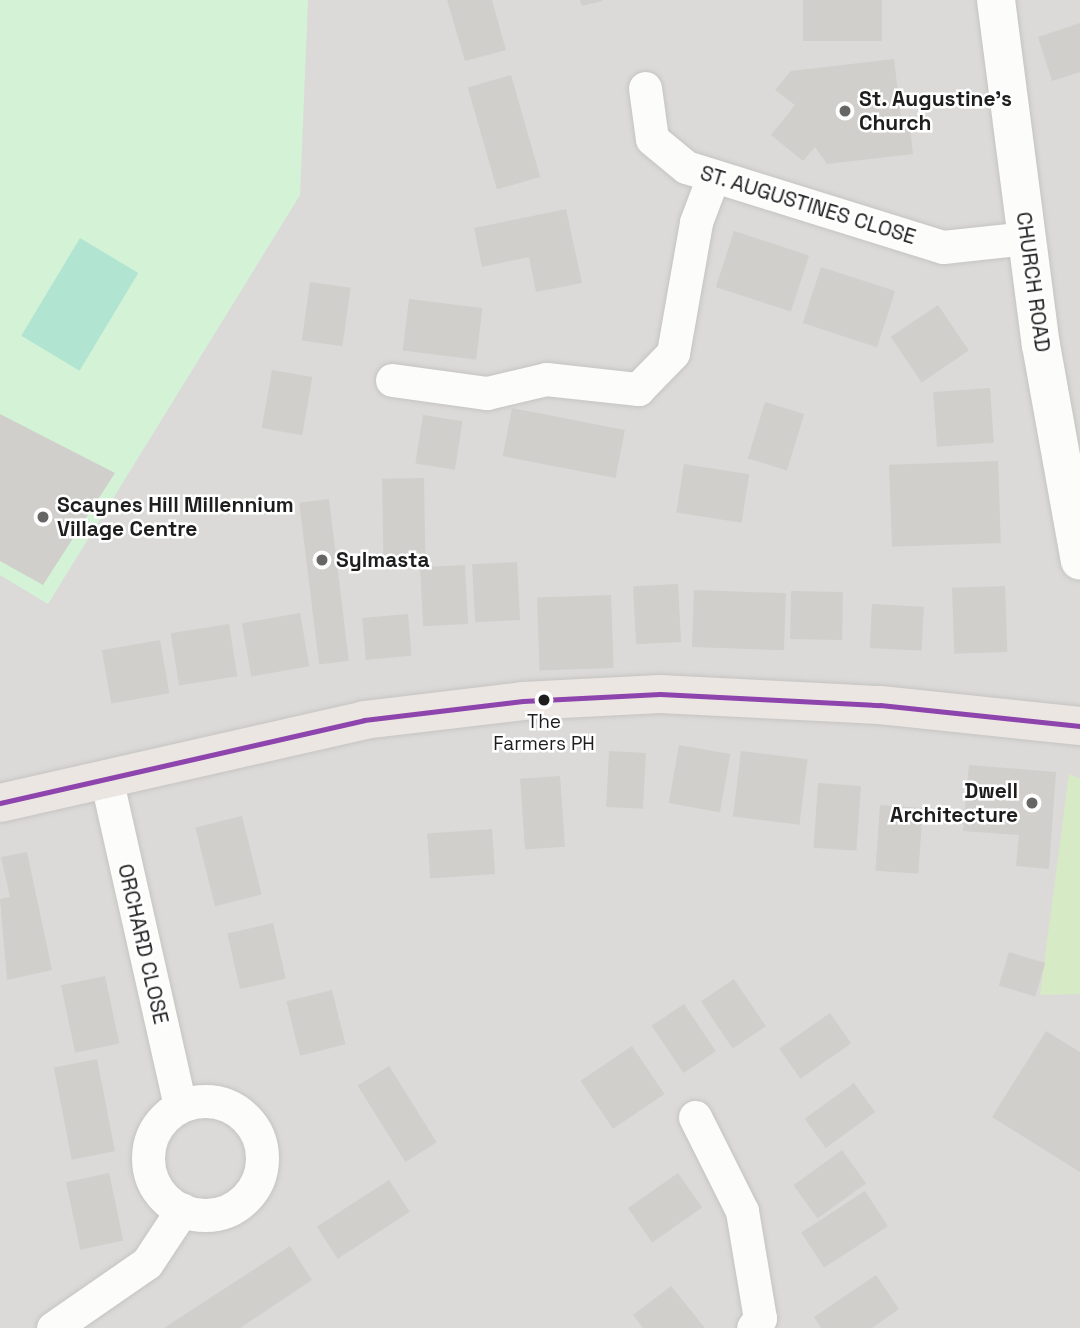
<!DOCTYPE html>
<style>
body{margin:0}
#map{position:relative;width:1080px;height:1328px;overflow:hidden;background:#ecebe7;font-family:"Space Grotesk",sans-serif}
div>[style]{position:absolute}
.residential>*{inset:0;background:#dbdad8;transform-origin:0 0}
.grass>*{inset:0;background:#d6eac5}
.park>*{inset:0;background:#d4f3d6}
.pitch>*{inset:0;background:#b2e4d2;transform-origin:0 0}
.building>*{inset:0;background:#d0cfcc;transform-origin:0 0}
.roads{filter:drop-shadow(0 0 2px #c5c4c3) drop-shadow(0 0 2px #c5c4c3)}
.minor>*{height:33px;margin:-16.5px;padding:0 16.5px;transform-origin:16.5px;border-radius:16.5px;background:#fcfcfb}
.minor>.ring{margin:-16.5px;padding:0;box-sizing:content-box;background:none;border:33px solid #fcfcfb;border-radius:50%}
.tertiary>*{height:38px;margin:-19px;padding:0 19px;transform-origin:19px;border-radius:19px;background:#fcfcfb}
.trunk>*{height:38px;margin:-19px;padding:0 19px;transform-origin:19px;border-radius:19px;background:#ece6e2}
.bus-1>*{height:5px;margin:-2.5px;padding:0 2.5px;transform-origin:2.5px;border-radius:2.5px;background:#8e44ad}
.dots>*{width:19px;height:19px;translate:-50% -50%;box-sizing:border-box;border:4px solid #fff;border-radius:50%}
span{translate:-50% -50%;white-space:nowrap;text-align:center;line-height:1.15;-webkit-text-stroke:5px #fff;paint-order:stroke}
.bus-label{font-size:19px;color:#1e1e1e}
.poi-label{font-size:21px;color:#1e1e1e;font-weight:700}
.left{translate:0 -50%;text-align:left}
.right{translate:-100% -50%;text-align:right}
.street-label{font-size:21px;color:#1e1e1e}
</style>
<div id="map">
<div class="residential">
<div style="left:0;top:0;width:1080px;height:1328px"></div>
</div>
<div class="grass">
<div style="clip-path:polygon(1069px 774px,1080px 779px,1080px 994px,1040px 995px)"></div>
</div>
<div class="park">
<div style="clip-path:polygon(0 0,308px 0,300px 195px,48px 604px,0 575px)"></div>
</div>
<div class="pitch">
<div style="left:80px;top:238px;width:68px;height:114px;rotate:31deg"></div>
</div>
<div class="building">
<div style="clip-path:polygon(447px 0,492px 0,506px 50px,465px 61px)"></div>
<div style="clip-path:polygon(580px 0,602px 0,602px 1px,582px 6px)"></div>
<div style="left:803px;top:0;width:79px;height:41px"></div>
<div style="clip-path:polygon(1080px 23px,1080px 72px,1052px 81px,1038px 37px)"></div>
<div style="clip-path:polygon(894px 59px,901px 118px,909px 117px,913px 154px,827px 164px,815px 147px,803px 161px,771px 135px,795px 105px,775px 90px,791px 71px)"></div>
<div style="left:511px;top:75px;width:106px;height:45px;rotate:74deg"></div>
<div style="clip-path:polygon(566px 209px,582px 283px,536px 292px,529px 257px,482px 267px,474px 228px)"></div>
<div style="left:734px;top:231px;width:79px;height:59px;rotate:18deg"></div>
<div style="left:821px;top:267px;width:78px;height:59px;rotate:18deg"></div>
<div style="left:310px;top:282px;width:41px;height:59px;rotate:8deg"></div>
<div style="left:409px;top:299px;width:74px;height:52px;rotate:7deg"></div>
<div style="left:938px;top:305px;width:55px;height:57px;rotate:56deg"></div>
<div style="left:272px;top:370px;width:41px;height:59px;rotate:10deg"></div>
<div style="left:990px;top:388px;width:55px;height:57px;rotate:86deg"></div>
<div style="left:765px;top:402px;width:41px;height:59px;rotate:17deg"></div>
<div style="left:512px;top:408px;width:115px;height:49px;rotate:11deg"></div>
<div style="clip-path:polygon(0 414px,115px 473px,43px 585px,0 561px)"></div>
<div style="left:423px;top:415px;width:40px;height:49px;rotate:9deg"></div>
<div style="left:998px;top:461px;width:82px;height:109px;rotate:88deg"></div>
<div style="left:684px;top:464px;width:66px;height:49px;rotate:9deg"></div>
<div style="left:424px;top:478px;width:84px;height:42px;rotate:89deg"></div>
<div style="left:329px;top:499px;width:163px;height:30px;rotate:83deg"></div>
<div style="left:517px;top:562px;width:58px;height:45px;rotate:87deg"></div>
<div style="left:465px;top:565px;width:59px;height:45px;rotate:87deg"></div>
<div style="left:678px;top:584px;width:58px;height:45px;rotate:87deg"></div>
<div style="left:1005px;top:586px;width:66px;height:53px;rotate:88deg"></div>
<div style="left:694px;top:590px;width:92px;height:57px;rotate:2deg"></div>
<div style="left:791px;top:591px;width:52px;height:48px;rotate:1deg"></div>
<div style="left:611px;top:595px;width:73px;height:74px;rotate:88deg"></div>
<div style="left:872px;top:604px;width:52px;height:44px;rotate:3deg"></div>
<div style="left:300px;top:613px;width:54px;height:59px;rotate:80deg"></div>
<div style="left:408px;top:614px;width:42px;height:46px;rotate:85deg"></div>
<div style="left:229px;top:624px;width:53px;height:59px;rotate:81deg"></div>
<div style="left:160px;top:640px;width:54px;height:59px;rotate:80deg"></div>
<div style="left:679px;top:745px;width:52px;height:59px;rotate:10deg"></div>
<div style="left:609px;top:751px;width:37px;height:56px;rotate:3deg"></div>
<div style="left:741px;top:751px;width:67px;height:66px;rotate:7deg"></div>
<div style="clip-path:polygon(969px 765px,1056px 772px,1049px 869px,1016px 866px,1019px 835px,963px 831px)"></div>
<div style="left:560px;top:776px;width:71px;height:40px;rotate:86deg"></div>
<div style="left:818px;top:783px;width:43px;height:65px;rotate:4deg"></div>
<div style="left:880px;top:805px;width:43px;height:66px;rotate:4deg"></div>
<div style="left:242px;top:816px;width:81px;height:48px;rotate:76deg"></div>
<div style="left:492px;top:829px;width:45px;height:65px;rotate:86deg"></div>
<div style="clip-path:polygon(27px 852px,52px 970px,7px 980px,0 899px,10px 897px,1px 857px)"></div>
<div style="left:273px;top:923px;width:57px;height:47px;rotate:77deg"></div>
<div style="left:1009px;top:952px;width:38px;height:35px;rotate:17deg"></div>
<div style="left:105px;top:976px;width:69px;height:45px;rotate:78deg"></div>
<div style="left:734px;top:979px;width:57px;height:40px;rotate:56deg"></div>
<div style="left:332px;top:990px;width:56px;height:47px;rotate:76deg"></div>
<div style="left:684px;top:1004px;width:57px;height:39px;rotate:56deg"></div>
<div style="left:830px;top:1013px;width:37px;height:62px;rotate:55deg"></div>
<div style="clip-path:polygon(1046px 1031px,1080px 1052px,1080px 1172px,992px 1117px)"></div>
<div style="left:632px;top:1046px;width:58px;height:62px;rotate:56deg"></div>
<div style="left:97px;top:1059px;width:94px;height:44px;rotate:79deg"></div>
<div style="left:389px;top:1066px;width:90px;height:37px;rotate:58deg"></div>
<div style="left:854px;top:1083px;width:36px;height:61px;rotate:54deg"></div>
<div style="left:842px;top:1150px;width:41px;height:60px;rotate:54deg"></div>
<div style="left:109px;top:1173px;width:69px;height:44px;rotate:78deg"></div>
<div style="left:678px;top:1173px;width:42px;height:61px;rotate:55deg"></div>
<div style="left:389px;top:1180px;width:38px;height:86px;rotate:57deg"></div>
<div style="left:865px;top:1191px;width:42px;height:76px;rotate:57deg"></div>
<div style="clip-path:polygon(290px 1246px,312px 1280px,240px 1328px,164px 1328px)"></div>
<div style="clip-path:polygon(876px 1275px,899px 1309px,872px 1328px,821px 1328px,814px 1317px)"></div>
<div style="clip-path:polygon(671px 1286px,705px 1328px,643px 1328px,633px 1315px)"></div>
</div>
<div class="roads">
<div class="minor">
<div style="left:645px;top:88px;width:51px;rotate:82.2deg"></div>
<div style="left:652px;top:139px;width:44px;rotate:39.5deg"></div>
<div style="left:686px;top:167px;width:269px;rotate:17.3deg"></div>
<div style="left:943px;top:247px;width:83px;rotate:-6.2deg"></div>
<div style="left:392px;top:380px;width:96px;rotate:7.8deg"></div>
<div style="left:487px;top:393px;width:61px;rotate:-13.3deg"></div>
<div style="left:546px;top:379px;width:93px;rotate:6.2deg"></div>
<div style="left:638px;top:389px;width:50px;rotate:-45.8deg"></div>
<div style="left:673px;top:353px;width:133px;rotate:-80deg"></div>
<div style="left:696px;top:222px;width:48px;rotate:-69.3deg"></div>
<div style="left:107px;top:782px;width:332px;rotate:77.3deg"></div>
<div class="ring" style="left:148px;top:1101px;width:81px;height:81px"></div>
<div style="left:695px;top:1117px;width:105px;rotate:63.4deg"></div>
<div style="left:742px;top:1211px;width:109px;rotate:80.5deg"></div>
<div style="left:760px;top:1318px;width:12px;rotate:125deg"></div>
<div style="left:53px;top:1328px;width:114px;rotate:-34.7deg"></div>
<div style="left:147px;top:1263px;width:64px;rotate:-56.6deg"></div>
</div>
<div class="tertiary">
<div style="left:996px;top:0;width:348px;rotate:82.6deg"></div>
<div style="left:1041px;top:345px;width:219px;rotate:79.8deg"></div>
</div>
<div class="trunk">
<div style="left:0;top:803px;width:373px;rotate:-12.8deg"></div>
<div style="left:364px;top:720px;width:160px;rotate:-6.8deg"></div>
<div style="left:523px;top:701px;width:137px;rotate:-2.9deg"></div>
<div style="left:660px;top:694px;width:220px;rotate:2.9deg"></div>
<div style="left:880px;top:705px;width:201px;rotate:6deg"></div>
</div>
</div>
<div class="bus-1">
<div style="left:0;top:803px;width:373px;rotate:-12.8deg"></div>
<div style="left:364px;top:720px;width:160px;rotate:-6.8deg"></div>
<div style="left:523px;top:701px;width:137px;rotate:-2.9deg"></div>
<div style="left:660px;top:694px;width:220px;rotate:2.9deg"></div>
<div style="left:880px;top:705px;width:201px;rotate:6deg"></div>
</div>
<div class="dots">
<div style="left:845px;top:111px;background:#666664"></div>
<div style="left:43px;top:517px;background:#666664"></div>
<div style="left:322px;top:560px;background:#666664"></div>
<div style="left:544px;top:700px;background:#1e1e1e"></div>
<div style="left:1032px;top:803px;background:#666664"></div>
</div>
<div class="bus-label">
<span style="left:544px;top:733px">The<br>Farmers PH</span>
</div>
<div class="poi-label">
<span class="left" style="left:859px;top:111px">St. Augustine's<br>Church</span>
<span class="left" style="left:57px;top:517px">Scaynes Hill Millennium<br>Village Centre</span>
<span class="left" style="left:336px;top:560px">Sylmasta</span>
<span class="right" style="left:1018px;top:803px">Dwell<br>Architecture</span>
</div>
<div class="street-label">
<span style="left:808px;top:205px;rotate:17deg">ST. AUGUSTINES CLOSE</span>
<span style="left:1033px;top:282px;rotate:82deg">CHURCH ROAD</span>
<span style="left:143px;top:944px;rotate:77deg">ORCHARD CLOSE</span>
</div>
</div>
